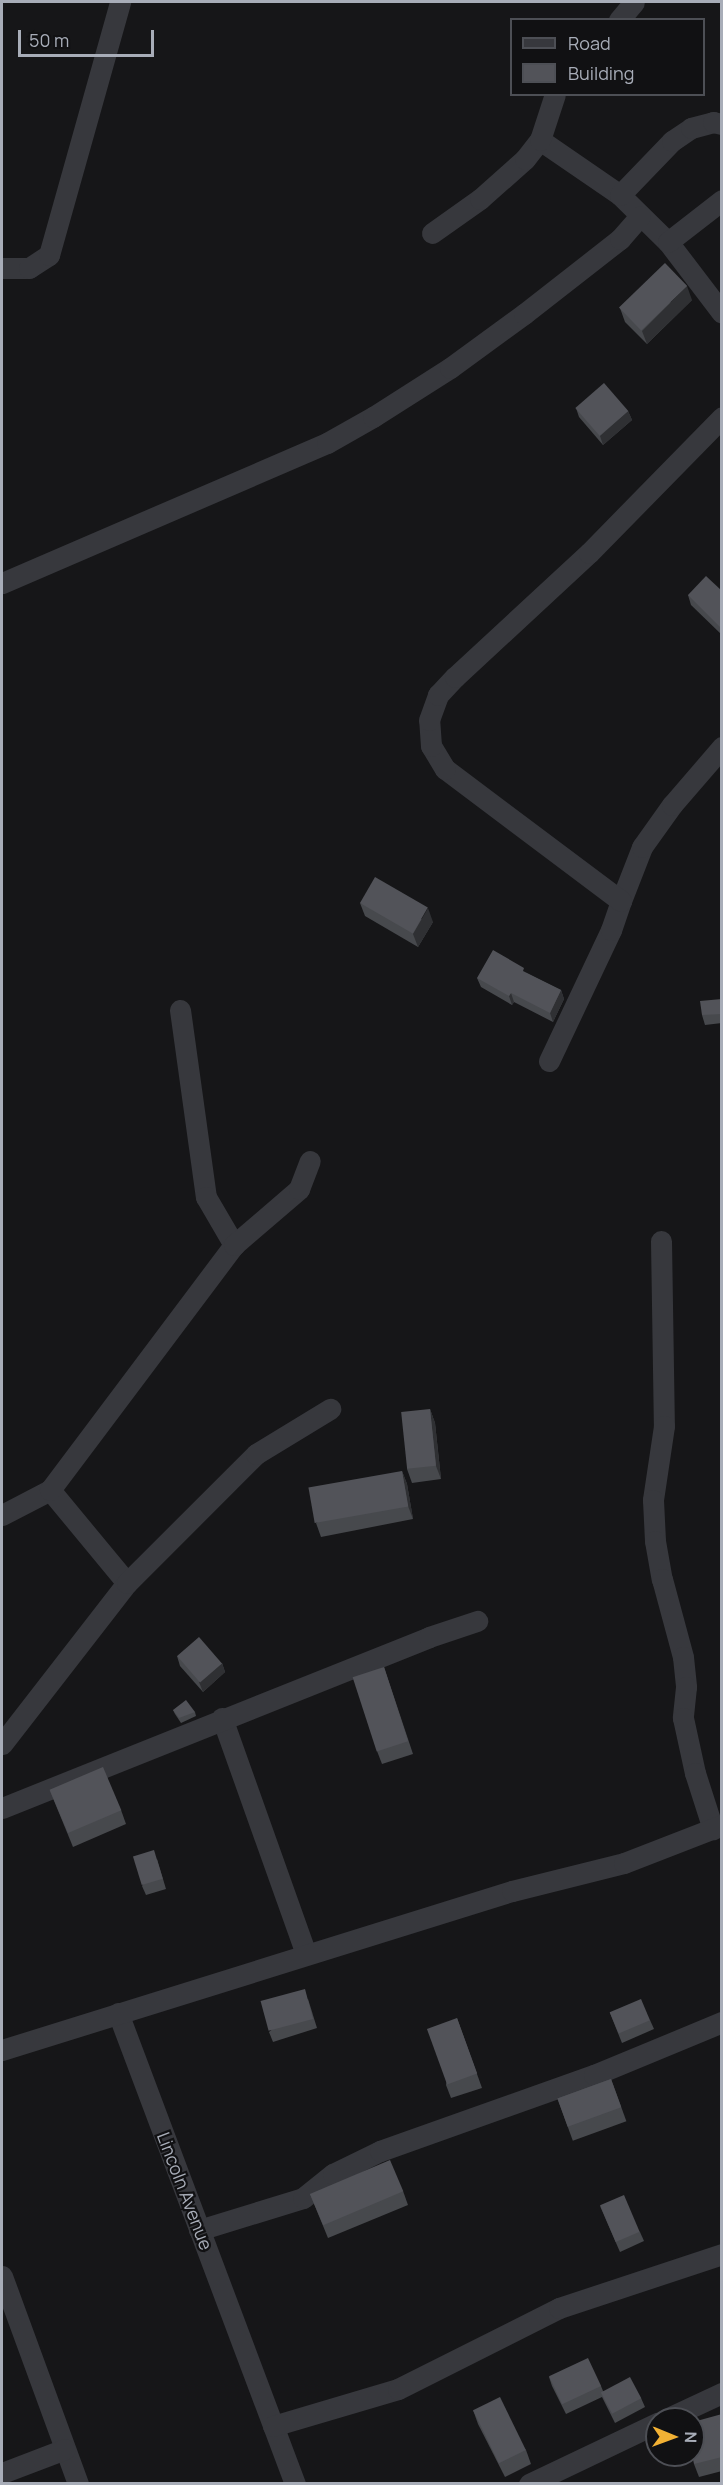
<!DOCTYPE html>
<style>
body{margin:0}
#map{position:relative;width:723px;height:2485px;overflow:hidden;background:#161618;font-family:Manrope,sans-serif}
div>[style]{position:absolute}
.street>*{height:21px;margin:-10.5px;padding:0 10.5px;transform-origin:10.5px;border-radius:10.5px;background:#37383d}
.wall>*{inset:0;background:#47494d;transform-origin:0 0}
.shaded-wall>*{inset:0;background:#2f3033}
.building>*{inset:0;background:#525359;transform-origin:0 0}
span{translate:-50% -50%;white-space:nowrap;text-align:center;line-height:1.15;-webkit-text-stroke:4.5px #111113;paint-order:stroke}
.street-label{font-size:18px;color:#a8adb8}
.frame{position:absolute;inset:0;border:3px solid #a8adb8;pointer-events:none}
.legend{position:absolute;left:510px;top:18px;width:195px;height:78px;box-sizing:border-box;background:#111113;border:2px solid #4d4f55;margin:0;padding:8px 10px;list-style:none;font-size:18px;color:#a8adb8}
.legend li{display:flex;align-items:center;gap:12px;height:30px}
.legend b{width:30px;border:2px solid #4d4f55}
.north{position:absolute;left:645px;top:2407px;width:60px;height:60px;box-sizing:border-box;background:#111113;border:2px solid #4d4f55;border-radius:50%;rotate:91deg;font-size:16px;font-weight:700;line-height:24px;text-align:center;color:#a8adb8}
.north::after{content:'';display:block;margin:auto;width:21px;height:27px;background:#f2b134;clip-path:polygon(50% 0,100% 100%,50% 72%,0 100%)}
.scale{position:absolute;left:18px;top:30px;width:136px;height:27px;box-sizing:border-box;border:3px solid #a8adb8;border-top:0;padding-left:8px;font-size:18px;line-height:21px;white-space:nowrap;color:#a8adb8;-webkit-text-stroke:4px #111113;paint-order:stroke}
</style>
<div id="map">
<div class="street">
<div style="left:619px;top:20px;width:23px;rotate:-50deg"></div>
<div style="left:540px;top:140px;width:97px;rotate:34.5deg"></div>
<div style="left:620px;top:195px;width:67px;rotate:44.4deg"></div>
<div style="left:668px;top:242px;width:89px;rotate:52.7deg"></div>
<div style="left:620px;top:195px;width:75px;rotate:-46.1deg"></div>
<div style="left:672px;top:141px;width:23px;rotate:-34deg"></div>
<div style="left:691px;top:128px;width:23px;rotate:-15deg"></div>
<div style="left:713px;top:122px;width:9px;rotate:13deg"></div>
<div style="left:432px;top:233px;width:59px;rotate:-35.3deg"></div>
<div style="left:480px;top:199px;width:60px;rotate:-41.6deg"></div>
<div style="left:525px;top:159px;width:24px;rotate:-52deg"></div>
<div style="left:540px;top:140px;width:48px;rotate:-71.9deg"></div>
<div style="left:668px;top:242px;width:68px;rotate:-37.9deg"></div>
<div style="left:2px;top:268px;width:27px"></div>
<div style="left:29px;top:268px;width:24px;rotate:-33deg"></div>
<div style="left:49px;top:255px;width:263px;rotate:-74.3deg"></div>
<div style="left:2px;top:583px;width:354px;rotate:-23.3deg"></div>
<div style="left:327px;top:443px;width:53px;rotate:-29.5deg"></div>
<div style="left:373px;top:417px;width:91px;rotate:-32.5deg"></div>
<div style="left:450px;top:368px;width:92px;rotate:-36.1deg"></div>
<div style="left:524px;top:314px;width:122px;rotate:-38deg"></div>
<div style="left:620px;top:239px;width:30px;rotate:-49deg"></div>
<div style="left:621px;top:901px;width:58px;rotate:-68.7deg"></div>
<div style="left:642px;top:847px;width:52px;rotate:-54.5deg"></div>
<div style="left:672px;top:805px;width:77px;rotate:-49.2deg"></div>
<div style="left:180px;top:1010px;width:189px;rotate:82.1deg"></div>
<div style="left:206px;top:1197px;width:56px;rotate:59.7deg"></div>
<div style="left:549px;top:1061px;width:145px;rotate:-64.7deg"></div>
<div style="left:611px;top:930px;width:31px;rotate:-71deg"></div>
<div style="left:621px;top:901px;width:220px;rotate:-143.1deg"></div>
<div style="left:445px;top:769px;width:27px;rotate:-121deg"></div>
<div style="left:431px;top:746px;width:26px;rotate:-94deg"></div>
<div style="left:429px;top:720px;width:27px;rotate:-70deg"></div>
<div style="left:438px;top:695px;width:25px;rotate:-47deg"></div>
<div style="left:455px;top:677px;width:183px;rotate:-42.8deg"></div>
<div style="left:589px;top:553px;width:190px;rotate:-45.6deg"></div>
<div style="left:661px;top:1241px;width:185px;rotate:89.1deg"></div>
<div style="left:664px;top:1426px;width:75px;rotate:98.5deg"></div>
<div style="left:653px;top:1500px;width:41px;rotate:87.2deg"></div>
<div style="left:655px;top:1541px;width:39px;rotate:80deg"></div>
<div style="left:662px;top:1579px;width:81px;rotate:74.9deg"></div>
<div style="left:683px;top:1657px;width:30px;rotate:84deg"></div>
<div style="left:686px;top:1687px;width:31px;rotate:96deg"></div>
<div style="left:683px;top:1718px;width:56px;rotate:77.7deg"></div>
<div style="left:695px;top:1773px;width:59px;rotate:72.2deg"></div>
<div style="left:2px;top:1515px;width:54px;rotate:-27.5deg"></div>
<div style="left:127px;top:1583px;width:121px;rotate:-129.6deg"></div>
<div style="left:50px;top:1490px;width:306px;rotate:-53.1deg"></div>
<div style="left:234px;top:1245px;width:86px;rotate:-40.7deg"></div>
<div style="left:299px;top:1189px;width:30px;rotate:-69deg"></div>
<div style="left:222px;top:1718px;width:251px;rotate:70.4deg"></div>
<div style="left:2px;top:1744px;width:204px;rotate:-52.2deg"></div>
<div style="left:127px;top:1583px;width:182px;rotate:-45deg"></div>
<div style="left:256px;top:1454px;width:87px;rotate:-31.3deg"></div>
<div style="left:2px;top:1808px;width:460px;rotate:-21.8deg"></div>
<div style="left:429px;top:1637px;width:51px;rotate:-18.4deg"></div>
<div style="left:118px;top:2013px;width:503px;rotate:69.4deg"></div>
<div style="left:2px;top:2050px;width:534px;rotate:-17.32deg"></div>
<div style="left:512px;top:1891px;width:115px;rotate:-14deg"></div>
<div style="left:624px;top:1863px;width:105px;rotate:-21.2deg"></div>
<div style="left:199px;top:2230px;width:109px;rotate:-17.1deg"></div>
<div style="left:303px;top:2198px;width:38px;rotate:-39deg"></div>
<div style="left:333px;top:2174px;width:52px;rotate:-26.1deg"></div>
<div style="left:380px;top:2151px;width:227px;rotate:-19.6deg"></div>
<div style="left:594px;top:2075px;width:139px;rotate:-22.5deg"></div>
<div style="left:2px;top:2276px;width:221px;rotate:69.9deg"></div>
<div style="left:666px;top:2419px;width:62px;rotate:-24.9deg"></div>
<div style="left:273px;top:2426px;width:130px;rotate:-16.5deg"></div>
<div style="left:398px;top:2389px;width:180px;rotate:-26.7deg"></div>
<div style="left:559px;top:2308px;width:172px;rotate:-18.3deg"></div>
<div style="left:2px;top:2473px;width:67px;rotate:-20.9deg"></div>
<div style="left:529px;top:2484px;width:142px;rotate:-25.5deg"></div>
</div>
<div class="wall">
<div style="clip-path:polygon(692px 300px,647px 344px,625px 322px,620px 308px)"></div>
<div style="clip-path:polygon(576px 408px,628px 411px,632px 420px,603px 445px,579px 417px)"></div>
<div style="clip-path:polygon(722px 591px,722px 635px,691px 605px,688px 595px)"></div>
<div style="clip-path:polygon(360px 903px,433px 922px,418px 947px,365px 916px)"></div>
<div style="clip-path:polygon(526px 973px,561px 990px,564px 999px,553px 1022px,514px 1002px,512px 1005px,481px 987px,477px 978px)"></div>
<div style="clip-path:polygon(722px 999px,722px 1023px,705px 1025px,702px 1015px)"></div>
<div style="clip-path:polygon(430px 1409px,435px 1423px,441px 1479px,412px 1483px,407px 1469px)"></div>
<div style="clip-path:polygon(402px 1471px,407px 1484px,413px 1519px,321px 1537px,316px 1523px)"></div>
<div style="clip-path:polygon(177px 1656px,222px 1663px,225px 1672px,203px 1692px,180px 1666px)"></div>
<div style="clip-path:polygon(384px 1667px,413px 1754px,382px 1764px,377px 1751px)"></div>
<div style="clip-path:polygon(173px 1710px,195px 1712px,196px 1716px,181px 1723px,175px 1714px)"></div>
<div style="clip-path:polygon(50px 1791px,121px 1810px,126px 1824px,73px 1847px)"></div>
<div style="clip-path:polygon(157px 1859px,166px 1889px,146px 1895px,142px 1886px)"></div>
<div style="clip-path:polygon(308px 1999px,317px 2028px,273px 2042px,269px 2032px)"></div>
<div style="clip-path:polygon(610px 2013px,650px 2020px,654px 2029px,622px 2043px)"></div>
<div style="clip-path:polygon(457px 2018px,482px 2088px,451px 2098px,446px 2085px)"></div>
<div style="left:611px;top:2079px;width:45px;height:57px;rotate:70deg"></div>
<div style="clip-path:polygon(403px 2191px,408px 2205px,328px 2238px,310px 2194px)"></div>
<div style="clip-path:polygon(600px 2206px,640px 2232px,644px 2241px,620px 2252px)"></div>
<div style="clip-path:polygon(549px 2377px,601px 2386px,603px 2391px,641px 2398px,645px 2407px,615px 2423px,602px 2397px,566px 2414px,552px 2386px)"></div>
<div style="clip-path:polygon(473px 2410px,526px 2450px,531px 2464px,505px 2477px,478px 2424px)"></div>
<div style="clip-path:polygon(722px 2414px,722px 2471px,699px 2477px,694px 2464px)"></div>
</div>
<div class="shaded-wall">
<div style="clip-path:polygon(687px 286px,692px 300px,647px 344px,642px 331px)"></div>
<div style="clip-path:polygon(628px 411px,632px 420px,603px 445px,600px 436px)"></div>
<div style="clip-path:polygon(428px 908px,433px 922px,418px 947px,413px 934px)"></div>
<div style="clip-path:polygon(561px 990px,564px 999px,553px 1022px,550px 1013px)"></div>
<div style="clip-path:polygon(511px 993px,514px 1002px,512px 1005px,509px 996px)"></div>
<div style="clip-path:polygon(430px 1409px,435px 1423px,441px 1479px,436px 1466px)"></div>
<div style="clip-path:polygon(402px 1471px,407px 1484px,413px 1519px,408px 1506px)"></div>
<div style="clip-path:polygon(222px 1663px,225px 1672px,203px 1692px,199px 1682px)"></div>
</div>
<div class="building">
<div style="left:665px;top:263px;width:32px;height:64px;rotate:46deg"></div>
<div style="left:604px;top:383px;width:37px;height:38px;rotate:49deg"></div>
<div style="clip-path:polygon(706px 576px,722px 591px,722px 629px,688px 595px)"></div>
<div style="left:375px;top:877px;width:61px;height:30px;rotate:30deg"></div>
<div style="clip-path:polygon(493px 950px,524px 968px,523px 971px,561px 990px,550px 1013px,511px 993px,509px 996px,477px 978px)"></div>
<div style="clip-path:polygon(722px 999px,722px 1014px,702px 1015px,700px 1001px)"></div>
<div style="left:430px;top:1409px;width:57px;height:29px;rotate:84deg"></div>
<div style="left:402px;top:1471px;width:36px;height:95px;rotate:80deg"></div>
<div style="left:199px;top:1637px;width:35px;height:29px;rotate:49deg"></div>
<div style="left:384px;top:1667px;width:78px;height:33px;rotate:72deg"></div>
<div style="clip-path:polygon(186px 1700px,195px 1712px,179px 1718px,173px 1710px)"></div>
<div style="left:103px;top:1767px;width:47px;height:58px;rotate:67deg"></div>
<div style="left:154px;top:1850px;width:30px;height:22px;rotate:73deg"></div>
<div style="left:305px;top:1989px;width:31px;height:46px;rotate:75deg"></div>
<div style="left:641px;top:1999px;width:23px;height:34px;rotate:67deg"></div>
<div style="left:457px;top:2018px;width:59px;height:32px;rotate:70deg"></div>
<div style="left:611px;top:2079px;width:30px;height:57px;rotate:70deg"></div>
<div style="left:390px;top:2160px;width:34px;height:87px;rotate:67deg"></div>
<div style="left:624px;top:2195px;width:40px;height:26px;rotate:67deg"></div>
<div style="left:588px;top:2358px;width:31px;height:43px;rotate:65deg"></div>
<div style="left:630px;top:2377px;width:24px;height:33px;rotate:62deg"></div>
<div style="left:500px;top:2397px;width:59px;height:30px;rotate:64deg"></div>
<div style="clip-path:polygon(722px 2414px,722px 2457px,694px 2464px,692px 2455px,693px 2455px,693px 2422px)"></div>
</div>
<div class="street-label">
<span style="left:185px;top:2191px;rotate:69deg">Lincoln Avenue</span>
</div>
<div class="frame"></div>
<ul class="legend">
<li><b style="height:8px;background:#37383d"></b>Road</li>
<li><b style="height:16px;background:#525359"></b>Building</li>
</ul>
<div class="north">N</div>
<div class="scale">50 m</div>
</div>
